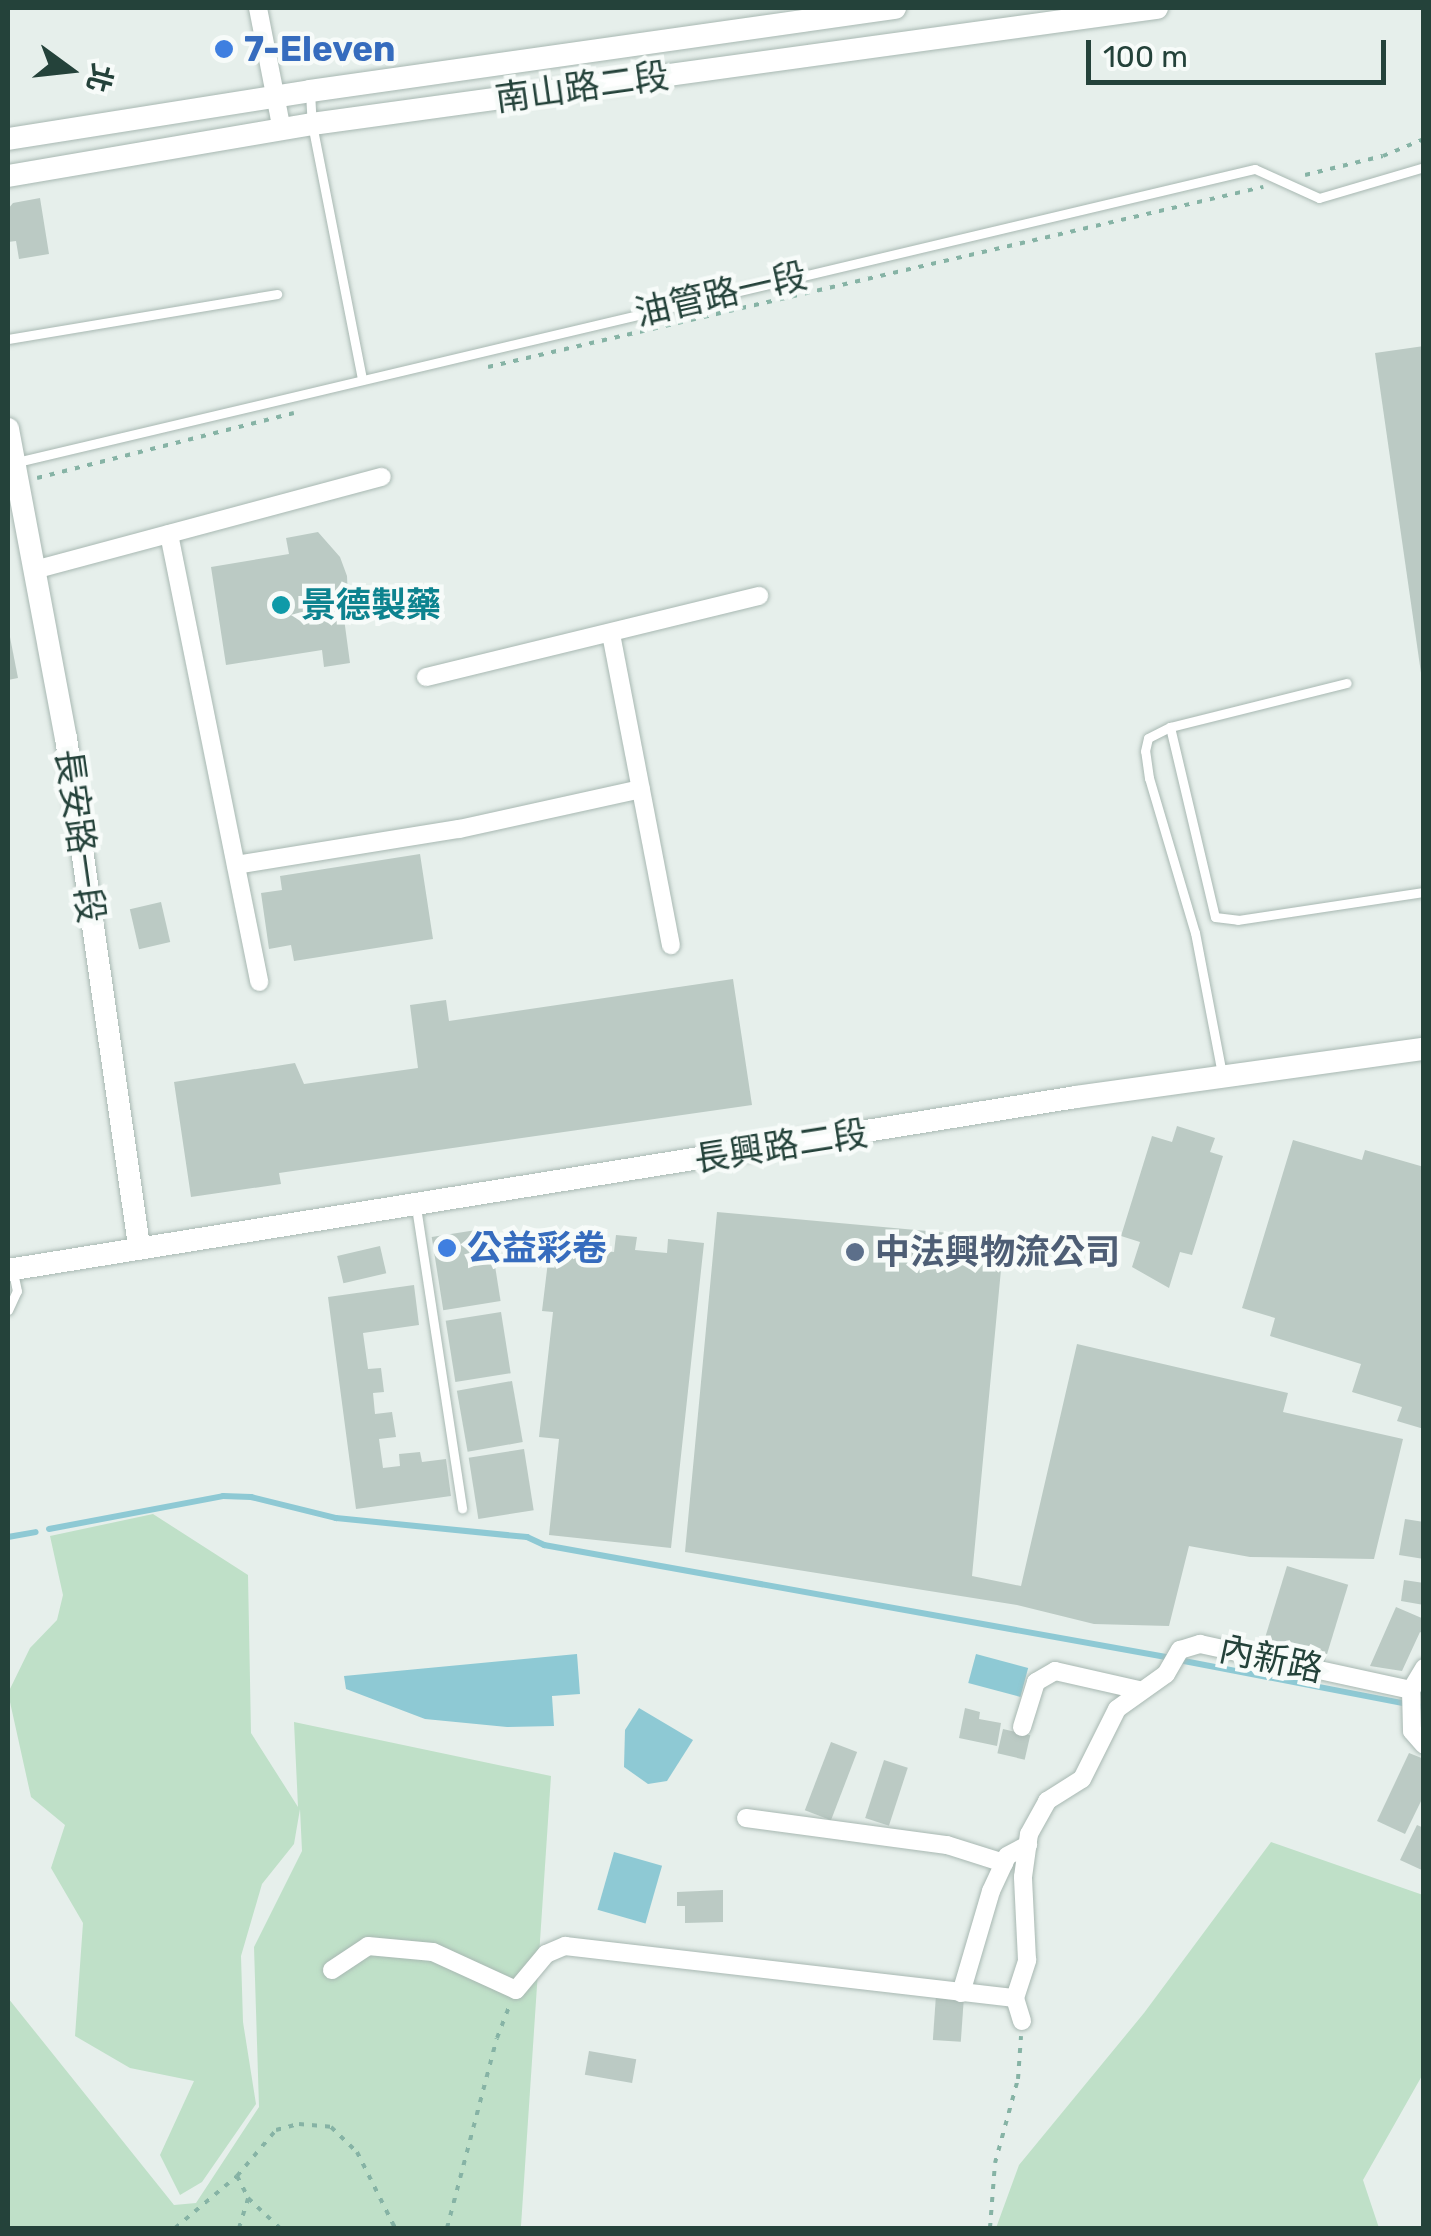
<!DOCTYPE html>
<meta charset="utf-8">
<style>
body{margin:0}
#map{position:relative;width:1431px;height:2236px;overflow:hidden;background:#e6efeb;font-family:Rubik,"Noto Sans TC",sans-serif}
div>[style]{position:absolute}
.green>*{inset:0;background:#bfe0c8}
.water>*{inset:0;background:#8ec9d4;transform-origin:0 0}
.stream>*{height:6px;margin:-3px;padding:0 3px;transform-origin:3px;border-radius:3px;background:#8ec9d4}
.building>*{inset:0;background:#bbcac4;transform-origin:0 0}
.path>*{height:4px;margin-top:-2px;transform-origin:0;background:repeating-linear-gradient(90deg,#86b3a5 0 5px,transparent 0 13px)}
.roads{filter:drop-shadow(0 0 2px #a8b8b2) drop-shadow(0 0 2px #a8b8b2)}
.service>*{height:9px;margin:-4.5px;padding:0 4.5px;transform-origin:4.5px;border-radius:4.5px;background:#fff}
.minor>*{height:18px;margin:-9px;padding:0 9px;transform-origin:9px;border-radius:9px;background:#fff}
.tertiary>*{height:22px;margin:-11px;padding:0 11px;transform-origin:11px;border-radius:11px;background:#fff}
.dots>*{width:28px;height:28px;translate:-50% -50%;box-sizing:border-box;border:5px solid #f7fbf9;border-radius:50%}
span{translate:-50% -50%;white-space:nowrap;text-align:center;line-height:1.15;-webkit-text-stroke:9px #f7fbf9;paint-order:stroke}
.shop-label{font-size:35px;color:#366cbe;font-weight:700}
.left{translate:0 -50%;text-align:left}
.street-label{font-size:35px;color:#24423a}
.culture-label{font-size:35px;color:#0d838f;font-weight:700}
.service-label{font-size:35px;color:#4e5e75;font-weight:700}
.frame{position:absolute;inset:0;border:10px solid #24423a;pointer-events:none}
.north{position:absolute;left:20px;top:20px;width:100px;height:100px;-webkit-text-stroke:8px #f7fbf9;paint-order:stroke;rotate:105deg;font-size:28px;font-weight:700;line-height:40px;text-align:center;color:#24423a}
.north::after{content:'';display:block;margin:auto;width:35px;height:45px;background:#24423a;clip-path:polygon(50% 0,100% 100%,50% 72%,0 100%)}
.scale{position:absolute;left:1086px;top:40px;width:300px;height:45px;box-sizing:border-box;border:5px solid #24423a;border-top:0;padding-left:12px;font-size:30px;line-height:35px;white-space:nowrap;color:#24423a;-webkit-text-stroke:8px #f7fbf9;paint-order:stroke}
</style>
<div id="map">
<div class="green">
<div style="clip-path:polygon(153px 1514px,248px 1575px,251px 1733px,298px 1807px,294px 1722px,551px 1776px,521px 2226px,538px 2228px,8px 2228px,8px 1998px,174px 2205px,196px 2203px,259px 2107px,254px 1947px,302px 1851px,300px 1809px,294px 1844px,262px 1884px,241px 1956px,243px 2022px,256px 2104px,202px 2182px,180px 2195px,160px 2155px,194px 2081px,130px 2068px,75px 2036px,83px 1923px,51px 1868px,65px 1825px,31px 1797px,8px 1693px,30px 1648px,57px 1620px,63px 1595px,50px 1536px)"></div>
<div style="clip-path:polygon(1271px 1842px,1423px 1895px,1423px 2074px,1363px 2180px,1379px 2228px,996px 2228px,1019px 2165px,1144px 2013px)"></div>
</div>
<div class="water">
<div style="clip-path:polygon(577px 1654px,580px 1694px,552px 1696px,554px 1726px,507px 1727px,425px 1719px,346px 1689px,344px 1676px)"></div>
<div style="left:976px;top:1654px;width:54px;height:30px;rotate:15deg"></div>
<div style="clip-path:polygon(639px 1708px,693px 1740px,667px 1781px,648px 1784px,624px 1767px,625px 1730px)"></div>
<div style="left:614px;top:1852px;width:50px;height:60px;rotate:16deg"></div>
</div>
<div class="stream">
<div style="left:49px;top:1529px;width:177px;rotate:-10.7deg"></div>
<div style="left:223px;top:1496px;width:28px;rotate:2deg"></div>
<div style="left:251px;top:1497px;width:88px;rotate:13.9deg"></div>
<div style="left:336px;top:1518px;width:192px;rotate:5.7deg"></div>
<div style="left:527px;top:1537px;width:19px;rotate:25deg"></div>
<div style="left:544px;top:1545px;width:632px;rotate:10.21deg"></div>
<div style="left:8px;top:1537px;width:28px;rotate:-10deg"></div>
<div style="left:1184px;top:1661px;width:244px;rotate:10.9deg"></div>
</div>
<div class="building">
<div style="clip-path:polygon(40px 198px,49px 254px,19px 259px,16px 241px,8px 242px,8px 209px,13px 203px)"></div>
<div style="clip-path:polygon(1424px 346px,1424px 673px,1421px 673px,1375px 353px)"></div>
<div style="clip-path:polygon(318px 532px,340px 557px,347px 576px,348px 599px,343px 611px,350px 663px,324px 667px,322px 650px,226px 665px,211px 567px,289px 554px,286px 538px)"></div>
<div style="clip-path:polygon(8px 627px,18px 678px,8px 680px)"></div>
<div style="clip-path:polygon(420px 854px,433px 939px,294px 961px,291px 945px,269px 949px,261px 893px,282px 890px,280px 876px)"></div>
<div style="left:161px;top:902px;width:41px;height:32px;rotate:77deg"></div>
<div style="clip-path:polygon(733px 979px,752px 1105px,279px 1173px,281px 1184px,191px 1197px,174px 1082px,295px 1063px,304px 1084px,418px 1068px,410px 1005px,446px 1000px,449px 1021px)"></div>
<div style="clip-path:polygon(1177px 1126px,1215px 1138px,1210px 1152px,1223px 1156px,1192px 1255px,1180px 1252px,1169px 1288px,1132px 1267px,1140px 1242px,1121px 1236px,1152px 1136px,1172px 1142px)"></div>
<div style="clip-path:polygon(1293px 1140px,1362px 1160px,1365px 1150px,1424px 1167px,1424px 1429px,1397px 1421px,1402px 1407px,1352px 1392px,1361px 1364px,1270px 1336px,1275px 1318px,1242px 1308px)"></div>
<div style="clip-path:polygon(717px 1212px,1004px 1238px,972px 1576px,1021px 1586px,1077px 1344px,1288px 1393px,1283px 1412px,1403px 1439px,1374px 1559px,1250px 1557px,1189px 1546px,1169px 1626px,1094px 1624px,1017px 1605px,685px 1552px)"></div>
<div style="left:489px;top:1228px;width:74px;height:58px;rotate:81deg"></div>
<div style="clip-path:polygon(616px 1235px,637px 1237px,635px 1250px,667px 1253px,668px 1239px,704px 1243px,671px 1548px,549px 1535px,559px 1439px,539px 1437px,553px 1312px,542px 1311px,550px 1245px,614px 1252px)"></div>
<div style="left:380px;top:1246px;width:28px;height:44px;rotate:77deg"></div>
<div style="clip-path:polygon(414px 1285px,419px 1325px,363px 1333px,368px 1369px,381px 1368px,384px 1392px,373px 1393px,375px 1414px,392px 1412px,396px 1437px,379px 1439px,383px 1468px,400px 1466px,399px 1454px,420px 1452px,422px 1462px,446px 1459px,451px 1496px,356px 1509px,328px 1297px)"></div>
<div style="left:501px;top:1312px;width:62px;height:56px;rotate:81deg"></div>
<div style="left:512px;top:1381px;width:62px;height:56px;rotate:80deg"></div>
<div style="left:524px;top:1449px;width:62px;height:56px;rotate:81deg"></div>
<div style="clip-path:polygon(1405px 1519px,1424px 1522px,1424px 1559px,1399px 1555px)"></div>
<div style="left:1287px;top:1566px;width:64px;height:82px;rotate:17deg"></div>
<div style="clip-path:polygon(1404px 1580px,1424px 1583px,1424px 1605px,1401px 1601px)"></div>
<div style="clip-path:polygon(1396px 1607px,1424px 1619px,1424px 1634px,1420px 1632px,1402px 1671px,1370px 1666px)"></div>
<div style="clip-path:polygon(965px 1708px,980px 1712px,979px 1719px,1001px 1723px,997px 1746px,959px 1738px)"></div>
<div style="left:1003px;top:1729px;width:28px;height:25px;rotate:13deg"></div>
<div style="left:831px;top:1742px;width:28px;height:73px;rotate:21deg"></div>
<div style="clip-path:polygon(1409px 1753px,1424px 1759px,1424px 1795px,1405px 1834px,1377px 1821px)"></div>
<div style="left:884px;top:1760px;width:25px;height:61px;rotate:18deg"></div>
<div style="clip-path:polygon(1417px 1825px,1424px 1828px,1424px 1871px,1400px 1860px)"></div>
<div style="clip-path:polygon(723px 1890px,723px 1922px,685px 1923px,685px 1906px,677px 1906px,677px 1892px)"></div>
<div style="left:936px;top:1995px;width:28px;height:45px;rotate:4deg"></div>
<div style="left:589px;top:2051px;width:48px;height:24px;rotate:10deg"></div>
</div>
<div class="path">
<div style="left:1305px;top:175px;width:80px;rotate:-13.7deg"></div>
<div style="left:1383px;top:156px;width:44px;rotate:-22.5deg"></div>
<div style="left:488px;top:367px;width:796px;rotate:-13.08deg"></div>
<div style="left:37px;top:478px;width:265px;rotate:-14.2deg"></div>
<div style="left:237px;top:2176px;width:25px;rotate:63deg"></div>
<div style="left:248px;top:2198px;width:44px;rotate:43.2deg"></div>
<div style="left:175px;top:2228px;width:81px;rotate:-40deg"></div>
<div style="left:237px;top:2176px;width:60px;rotate:-49.7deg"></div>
<div style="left:276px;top:2130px;width:24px;rotate:-15deg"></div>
<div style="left:299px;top:2124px;width:32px;rotate:5deg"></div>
<div style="left:331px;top:2127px;width:36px;rotate:44deg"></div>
<div style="left:357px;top:2152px;width:85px;rotate:63.4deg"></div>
<div style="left:239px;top:2228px;width:31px;rotate:-73deg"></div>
<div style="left:447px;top:2228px;width:196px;rotate:-75.3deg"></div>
<div style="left:497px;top:2038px;width:33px;rotate:-69deg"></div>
<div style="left:990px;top:2228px;width:65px;rotate:-85.6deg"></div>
<div style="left:995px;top:2163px;width:87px;rotate:-74.7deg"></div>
<div style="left:1018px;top:2079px;width:43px;rotate:-86deg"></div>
</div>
<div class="roads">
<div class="service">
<div style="left:310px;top:91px;width:33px;rotate:87deg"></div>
<div style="left:312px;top:124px;width:260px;rotate:78.9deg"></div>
<div style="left:8px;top:339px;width:273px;rotate:-9.5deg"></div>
<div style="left:17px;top:462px;width:1272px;rotate:-13.32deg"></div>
<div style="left:1255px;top:169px;width:70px;rotate:24.4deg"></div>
<div style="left:1319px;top:198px;width:109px;rotate:-16.4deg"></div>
<div style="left:1170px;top:727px;width:195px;rotate:76.7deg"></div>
<div style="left:1215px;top:917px;width:23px;rotate:7deg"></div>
<div style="left:1238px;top:920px;width:188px;rotate:-8.6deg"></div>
<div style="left:1222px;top:1074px;width:144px;rotate:-100.8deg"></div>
<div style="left:1195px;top:933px;width:162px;rotate:-106.5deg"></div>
<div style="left:1149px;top:778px;width:27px;rotate:-98deg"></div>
<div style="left:1145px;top:751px;width:13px;rotate:-77deg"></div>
<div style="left:1148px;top:738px;width:25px;rotate:-27deg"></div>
<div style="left:1170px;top:727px;width:182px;rotate:-14deg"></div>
<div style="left:416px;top:1207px;width:305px;rotate:81.3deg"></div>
<div style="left:8px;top:1310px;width:21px;rotate:-65deg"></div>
<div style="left:17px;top:1291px;width:19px;rotate:-102deg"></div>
</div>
<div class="minor">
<div style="left:258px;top:8px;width:124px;rotate:78.9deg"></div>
<div style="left:169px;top:534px;width:457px;rotate:78.6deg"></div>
<div style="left:34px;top:570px;width:360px;rotate:-15deg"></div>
<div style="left:611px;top:634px;width:317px;rotate:79.1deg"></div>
<div style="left:426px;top:677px;width:343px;rotate:-13.7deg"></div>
<div style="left:236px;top:865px;width:226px;rotate:-9.2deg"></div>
<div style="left:459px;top:829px;width:186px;rotate:-12.4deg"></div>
<div style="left:1411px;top:1690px;width:41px;rotate:88.6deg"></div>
<div style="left:1412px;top:1731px;width:18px;rotate:49deg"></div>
<div style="left:1022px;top:1727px;width:47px;rotate:-72.7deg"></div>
<div style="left:1036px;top:1682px;width:22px;rotate:-30deg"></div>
<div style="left:1055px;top:1671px;width:86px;rotate:12.7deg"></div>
<div style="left:746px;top:1818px;width:203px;rotate:7.7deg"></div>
<div style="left:947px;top:1845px;width:60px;rotate:17.5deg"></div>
<div style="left:332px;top:1970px;width:43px;rotate:-33.7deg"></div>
<div style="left:368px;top:1946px;width:65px;rotate:5.3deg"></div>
<div style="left:433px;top:1952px;width:91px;rotate:24.6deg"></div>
<div style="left:516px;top:1990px;width:47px;rotate:-50.2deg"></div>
<div style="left:546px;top:1954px;width:21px;rotate:-23deg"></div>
<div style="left:565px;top:1946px;width:453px;rotate:6.6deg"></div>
<div style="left:961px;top:1993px;width:106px;rotate:-73.6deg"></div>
<div style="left:991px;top:1891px;width:38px;rotate:-65deg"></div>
<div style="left:1007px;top:1856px;width:24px;rotate:-28deg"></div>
<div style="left:1022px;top:2021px;width:24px;rotate:-107deg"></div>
<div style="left:1015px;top:1998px;width:40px;rotate:-72deg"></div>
<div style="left:1027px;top:1960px;width:83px;rotate:-92.8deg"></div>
<div style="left:1023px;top:1877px;width:43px;rotate:-82.1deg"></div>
<div style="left:1029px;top:1834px;width:38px;rotate:-61deg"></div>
<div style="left:1047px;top:1801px;width:41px;rotate:-32.2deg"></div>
<div style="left:1082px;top:1779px;width:78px;rotate:-63.4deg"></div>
<div style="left:1117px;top:1709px;width:60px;rotate:-35.5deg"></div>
<div style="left:1166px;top:1674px;width:28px;rotate:-60deg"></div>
<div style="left:1180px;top:1650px;width:21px;rotate:-17deg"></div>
<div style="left:1200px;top:1644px;width:216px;rotate:12.3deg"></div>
<div style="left:1411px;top:1690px;width:26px;rotate:-59deg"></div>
</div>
<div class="tertiary">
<div style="left:8px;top:139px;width:306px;rotate:-9deg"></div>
<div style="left:310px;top:91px;width:591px;rotate:-8.08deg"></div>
<div style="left:8px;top:176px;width:308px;rotate:-9.7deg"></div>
<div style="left:312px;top:124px;width:853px;rotate:-7.82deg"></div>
<div style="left:8px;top:429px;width:314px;rotate:79.4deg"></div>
<div style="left:66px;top:738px;width:513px;rotate:81.82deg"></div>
<div style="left:8px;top:1270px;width:1082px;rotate:-9.2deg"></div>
<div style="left:1076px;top:1097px;width:351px;rotate:-7.9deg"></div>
</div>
</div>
<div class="dots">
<div style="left:224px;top:49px;background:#3f7fe0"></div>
<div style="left:281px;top:605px;background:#0f9aa8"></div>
<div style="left:447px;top:1248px;background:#3f7fe0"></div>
<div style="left:855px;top:1252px;background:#5c6f8a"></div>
</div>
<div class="shop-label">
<span class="left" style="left:244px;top:49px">7-Eleven</span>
<span class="left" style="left:467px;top:1248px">公益彩卷</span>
</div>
<div class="street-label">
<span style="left:582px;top:87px;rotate:-8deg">南山路二段</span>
<span style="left:721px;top:294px;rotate:-13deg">油管路一段</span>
<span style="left:80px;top:836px;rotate:82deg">長安路一段</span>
<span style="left:781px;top:1146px;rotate:-9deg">長興路二段</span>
<span style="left:1271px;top:1659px;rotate:12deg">內新路</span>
</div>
<div class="culture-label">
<span class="left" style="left:301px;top:605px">景德製藥</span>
</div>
<div class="service-label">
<span class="left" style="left:875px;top:1252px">中法興物流公司</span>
</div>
<div class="frame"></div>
<div class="north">北</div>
<div class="scale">100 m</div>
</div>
